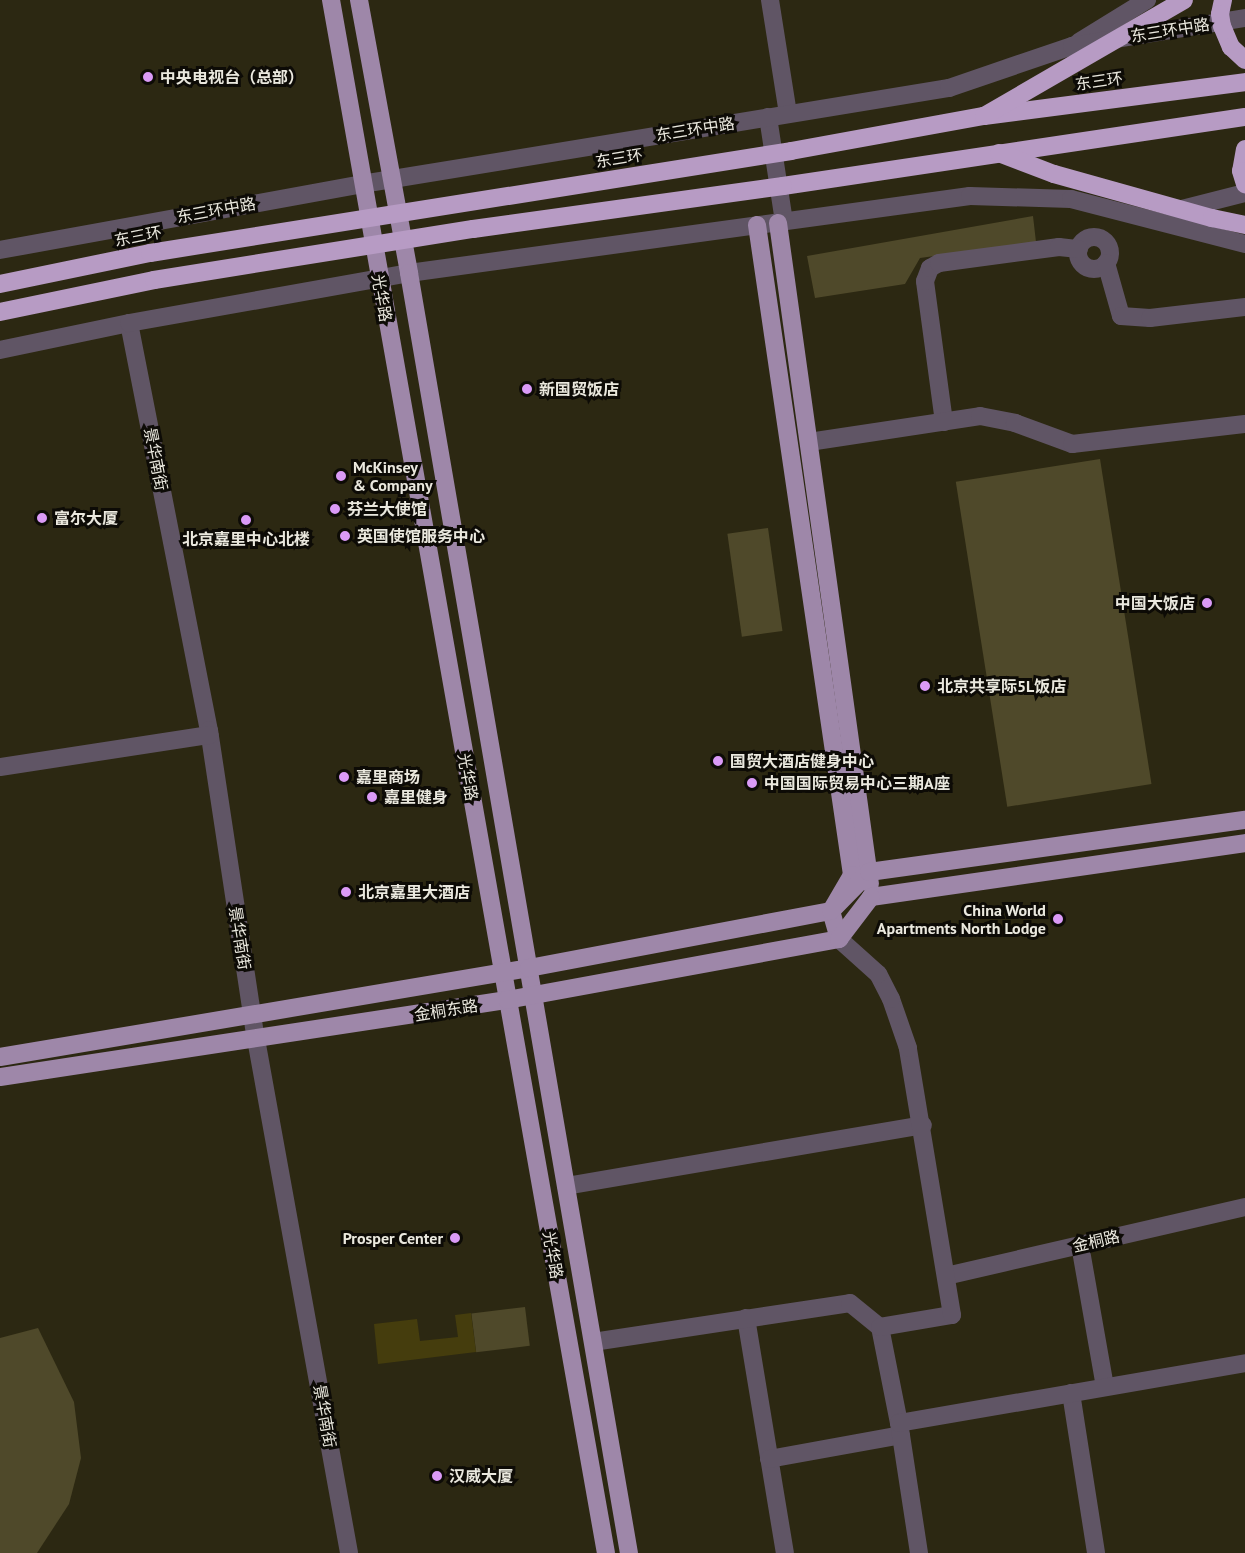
<!DOCTYPE html>
<meta charset="utf-8">
<style>
body{margin:0}
#map{position:relative;width:1245px;height:1553px;overflow:hidden;background:#252213;font-family:"PT Sans","Noto Sans SC",sans-serif}
div>[style]{position:absolute}
.built>*{inset:0;background:#2c2812;transform-origin:0 0}
.green>*{inset:0;background:#4f492a;transform-origin:0 0}
.water>*{inset:0;background:#453d0d}
.minor>*{height:18px;margin:-9px;padding:0 9px;transform-origin:9px;border-radius:9px;background:#605565}
.minor>.ring{margin:-9px;padding:0;box-sizing:content-box;background:none;border:18px solid #605565;border-radius:50%}
.major>*{height:18px;margin:-9px;padding:0 9px;transform-origin:9px;border-radius:9px;background:#9e87a9}
.highway>*{height:18px;margin:-9px;padding:0 9px;transform-origin:9px;border-radius:9px;background:#b79bc4}
.highway-bridge>*{height:18px;margin:-9px;padding:0 9px;transform-origin:9px;border-radius:9px;background:#b79bc4}
.dots>*{width:16px;height:16px;translate:-50% -50%;box-sizing:border-box;border:3px solid #0d0b06;border-radius:50%}
span{translate:-50% -50%;white-space:nowrap;text-align:center;line-height:1.15;-webkit-text-stroke:6px #0d0b06;paint-order:stroke}
.street-label{font-size:16px;color:#eae8de}
.poi-label{font-size:16px;color:#eae8de;font-weight:700}
.left{translate:0 -50%;text-align:left}
.right{translate:-100% -50%;text-align:right}
</style>
<div id="map">
<div class="built">
<div style="left:0;top:0;width:1245px;height:1553px"></div>
</div>
<div class="green">
<div style="clip-path:polygon(1033px 216px,1036px 242px,920px 258px,905px 284px,815px 298px,807px 256px)"></div>
<div style="left:1100px;top:459px;width:329px;height:146px;rotate:81deg"></div>
<div style="left:768px;top:528px;width:104px;height:41px;rotate:82deg"></div>
<div style="left:525px;top:1307px;width:39px;height:54px;rotate:83deg"></div>
<div style="clip-path:polygon(38px 1328px,74px 1402px,81px 1458px,69px 1504px,37px 1553px,0 1553px,0 1338px)"></div>
</div>
<div class="water">
<div style="clip-path:polygon(471px 1313px,476px 1352px,378px 1364px,374px 1324px,417px 1319px,420px 1341px,458px 1337px,455px 1315px)"></div>
</div>
<div class="minor">
<div style="left:770px;top:0;width:115px;rotate:81deg"></div>
<div style="left:1079px;top:42px;width:80px;rotate:-31.7deg"></div>
<div style="left:768px;top:117px;width:106px;rotate:81.3deg"></div>
<div style="left:1174px;top:211px;width:73px;rotate:-14.2deg"></div>
<div class="ring" style="left:1078px;top:237px;width:14px;height:14px"></div>
<div style="left:0;top:250px;width:368px;rotate:-10.3deg"></div>
<div style="left:362px;top:184px;width:595px;rotate:-9.29deg"></div>
<div style="left:949px;top:88px;width:130px;rotate:-18.9deg"></div>
<div style="left:1072px;top:46px;width:175px;rotate:-9.2deg"></div>
<div style="left:1106px;top:263px;width:55px;rotate:74.2deg"></div>
<div style="left:1121px;top:316px;width:29px;rotate:4deg"></div>
<div style="left:1150px;top:318px;width:96px;rotate:-6.6deg"></div>
<div style="left:129px;top:323px;width:415px;rotate:78.9deg"></div>
<div style="left:209px;top:730px;width:313px;rotate:81.4deg"></div>
<div style="left:256px;top:1039px;width:522px;rotate:79.74deg"></div>
<div style="left:0;top:350px;width:132px;rotate:-11.8deg"></div>
<div style="left:129px;top:323px;width:284px;rotate:-10.1deg"></div>
<div style="left:409px;top:273px;width:566px;rotate:-7.82deg"></div>
<div style="left:970px;top:196px;width:101px;rotate:1.7deg"></div>
<div style="left:1071px;top:199px;width:180px;rotate:14.5deg"></div>
<div style="left:944px;top:422px;width:142px;rotate:-97.7deg"></div>
<div style="left:925px;top:281px;width:14px;rotate:-69deg"></div>
<div style="left:930px;top:268px;width:10px;rotate:-29deg"></div>
<div style="left:939px;top:263px;width:121px;rotate:-7.6deg"></div>
<div style="left:1059px;top:247px;width:20px;rotate:6deg"></div>
<div style="left:809px;top:442px;width:173px;rotate:-8.6deg"></div>
<div style="left:980px;top:416px;width:36px;rotate:11deg"></div>
<div style="left:1015px;top:423px;width:61px;rotate:20.2deg"></div>
<div style="left:1072px;top:444px;width:174px;rotate:-6.6deg"></div>
<div style="left:0;top:767px;width:212px;rotate:-8.7deg"></div>
<div style="left:566px;top:1186px;width:362px;rotate:-9.7deg"></div>
<div style="left:1080px;top:1245px;width:144px;rotate:80deg"></div>
<div style="left:946px;top:1276px;width:307px;rotate:-13deg"></div>
<div style="left:746px;top:1318px;width:238px;rotate:80.6deg"></div>
<div style="left:880px;top:1327px;width:98px;rotate:78.8deg"></div>
<div style="left:593px;top:1342px;width:260px;rotate:-8.6deg"></div>
<div style="left:850px;top:1303px;width:38px;rotate:39deg"></div>
<div style="left:880px;top:1327px;width:73px;rotate:-9.5deg"></div>
<div style="left:952px;top:1315px;width:271px;rotate:-99.4deg"></div>
<div style="left:908px;top:1048px;width:52px;rotate:-109.1deg"></div>
<div style="left:891px;top:999px;width:28px;rotate:-117deg"></div>
<div style="left:878px;top:974px;width:52px;rotate:-138.1deg"></div>
<div style="left:1071px;top:1393px;width:162px;rotate:81.1deg"></div>
<div style="left:769px;top:1459px;width:134px;rotate:-10.3deg"></div>
<div style="left:919px;top:1553px;width:132px;rotate:-98.7deg"></div>
<div style="left:899px;top:1423px;width:351px;rotate:-9.8deg"></div>
</div>
<div class="major">
<div style="left:331px;top:0;width:1577px;rotate:79.96deg"></div>
<div style="left:359px;top:0;width:278px;rotate:79.6deg"></div>
<div style="left:409px;top:273px;width:1299px;rotate:80.25deg"></div>
<div style="left:778px;top:223px;width:667px;rotate:82.08deg"></div>
<div style="left:757px;top:225px;width:657px;rotate:81.68deg"></div>
<div style="left:852px;top:875px;width:42px;rotate:120.3deg"></div>
<div style="left:831px;top:911px;width:29px;rotate:74deg"></div>
<div style="left:871px;top:897px;width:378px;rotate:-8.2deg"></div>
<div style="left:0;top:1057px;width:536px;rotate:-9.55deg"></div>
<div style="left:529px;top:968px;width:307px;rotate:-10.7deg"></div>
<div style="left:831px;top:911px;width:54px;rotate:-45.7deg"></div>
<div style="left:869px;top:872px;width:380px;rotate:-7.9deg"></div>
<div style="left:0;top:1077px;width:513px;rotate:-8.64deg"></div>
<div style="left:507px;top:1000px;width:338px;rotate:-10.4deg"></div>
<div style="left:839px;top:939px;width:53px;rotate:-52.7deg"></div>
</div>
<div class="highway">
<div style="left:1245px;top:149px;width:22px;rotate:100deg"></div>
<div style="left:1241px;top:171px;width:14px;rotate:73deg"></div>
<div style="left:791px;top:151px;width:196px;rotate:-10.3deg"></div>
<div style="left:984px;top:116px;width:263px;rotate:-7.4deg"></div>
<div style="left:783px;top:186px;width:467px;rotate:-8.5deg"></div>
<div style="left:0;top:284px;width:153px;rotate:-11.7deg"></div>
<div style="left:0;top:312px;width:157px;rotate:-11.7deg"></div>
</div>
<div class="highway-bridge">
<div style="left:1223px;top:0;width:14px;rotate:102deg"></div>
<div style="left:1220px;top:14px;width:12px;rotate:81deg"></div>
<div style="left:1222px;top:26px;width:23px;rotate:67deg"></div>
<div style="left:1231px;top:47px;width:19px;rotate:43deg"></div>
<div style="left:984px;top:116px;width:231px;rotate:-30.1deg"></div>
<div style="left:999px;top:153px;width:59px;rotate:20.9deg"></div>
<div style="left:1054px;top:174px;width:164px;rotate:15.6deg"></div>
<div style="left:1212px;top:218px;width:34px;rotate:12deg"></div>
<div style="left:150px;top:253px;width:649px;rotate:-9.04deg"></div>
<div style="left:154px;top:280px;width:323px;rotate:-9.1deg"></div>
<div style="left:473px;top:229px;width:313px;rotate:-7.9deg"></div>
</div>
<div class="dots">
<div style="left:148px;top:77px;background:#da9af6"></div>
<div style="left:527px;top:389px;background:#da9af6"></div>
<div style="left:341px;top:476px;background:#da9af6"></div>
<div style="left:335px;top:509px;background:#da9af6"></div>
<div style="left:42px;top:518px;background:#da9af6"></div>
<div style="left:246px;top:520px;background:#da9af6"></div>
<div style="left:345px;top:536px;background:#da9af6"></div>
<div style="left:1207px;top:603px;background:#da9af6"></div>
<div style="left:925px;top:686px;background:#da9af6"></div>
<div style="left:718px;top:761px;background:#da9af6"></div>
<div style="left:344px;top:777px;background:#da9af6"></div>
<div style="left:752px;top:783px;background:#da9af6"></div>
<div style="left:372px;top:797px;background:#da9af6"></div>
<div style="left:346px;top:892px;background:#da9af6"></div>
<div style="left:1058px;top:919px;background:#da9af6"></div>
<div style="left:455px;top:1238px;background:#da9af6"></div>
<div style="left:437px;top:1476px;background:#da9af6"></div>
</div>
<div class="street-label">
<span style="left:1170px;top:30px;rotate:-9deg">东三环中路</span>
<span style="left:1099px;top:81px;rotate:-8deg">东三环</span>
<span style="left:695px;top:129px;rotate:-9deg">东三环中路</span>
<span style="left:619px;top:158px;rotate:-9deg">东三环</span>
<span style="left:216px;top:210px;rotate:-10deg">东三环中路</span>
<span style="left:138px;top:236px;rotate:-11deg">东三环</span>
<span style="left:382px;top:298px;rotate:80deg">光华路</span>
<span style="left:156px;top:459px;rotate:79deg">景华南街</span>
<span style="left:468px;top:777px;rotate:80deg">光华路</span>
<span style="left:240px;top:938px;rotate:81deg">景华南街</span>
<span style="left:446px;top:1010px;rotate:-9deg">金桐东路</span>
<span style="left:1096px;top:1241px;rotate:-13deg">金桐路</span>
<span style="left:553px;top:1255px;rotate:80deg">光华路</span>
<span style="left:325px;top:1416px;rotate:80deg">景华南街</span>
</div>
<div class="poi-label">
<span class="left" style="left:160px;top:77px">中央电视台（总部）</span>
<span class="left" style="left:539px;top:389px">新国贸饭店</span>
<span class="left" style="left:353px;top:476px">McKinsey<br>&amp; Company</span>
<span class="left" style="left:347px;top:509px">芬兰大使馆</span>
<span class="left" style="left:54px;top:518px">富尔大厦</span>
<span class="left" style="left:357px;top:536px">英国使馆服务中心</span>
<span style="left:246px;top:539px">北京嘉里中心北楼</span>
<span class="right" style="left:1195px;top:603px">中国大饭店</span>
<span class="left" style="left:937px;top:686px">北京共享际5L饭店</span>
<span class="left" style="left:730px;top:761px">国贸大酒店健身中心</span>
<span class="left" style="left:356px;top:777px">嘉里商场</span>
<span class="left" style="left:764px;top:783px">中国国际贸易中心三期A座</span>
<span class="left" style="left:384px;top:797px">嘉里健身</span>
<span class="left" style="left:358px;top:892px">北京嘉里大酒店</span>
<span class="right" style="left:1046px;top:919px">China World<br>Apartments North Lodge</span>
<span class="right" style="left:443px;top:1238px">Prosper Center</span>
<span class="left" style="left:449px;top:1476px">汉威大厦</span>
</div>
</div>
